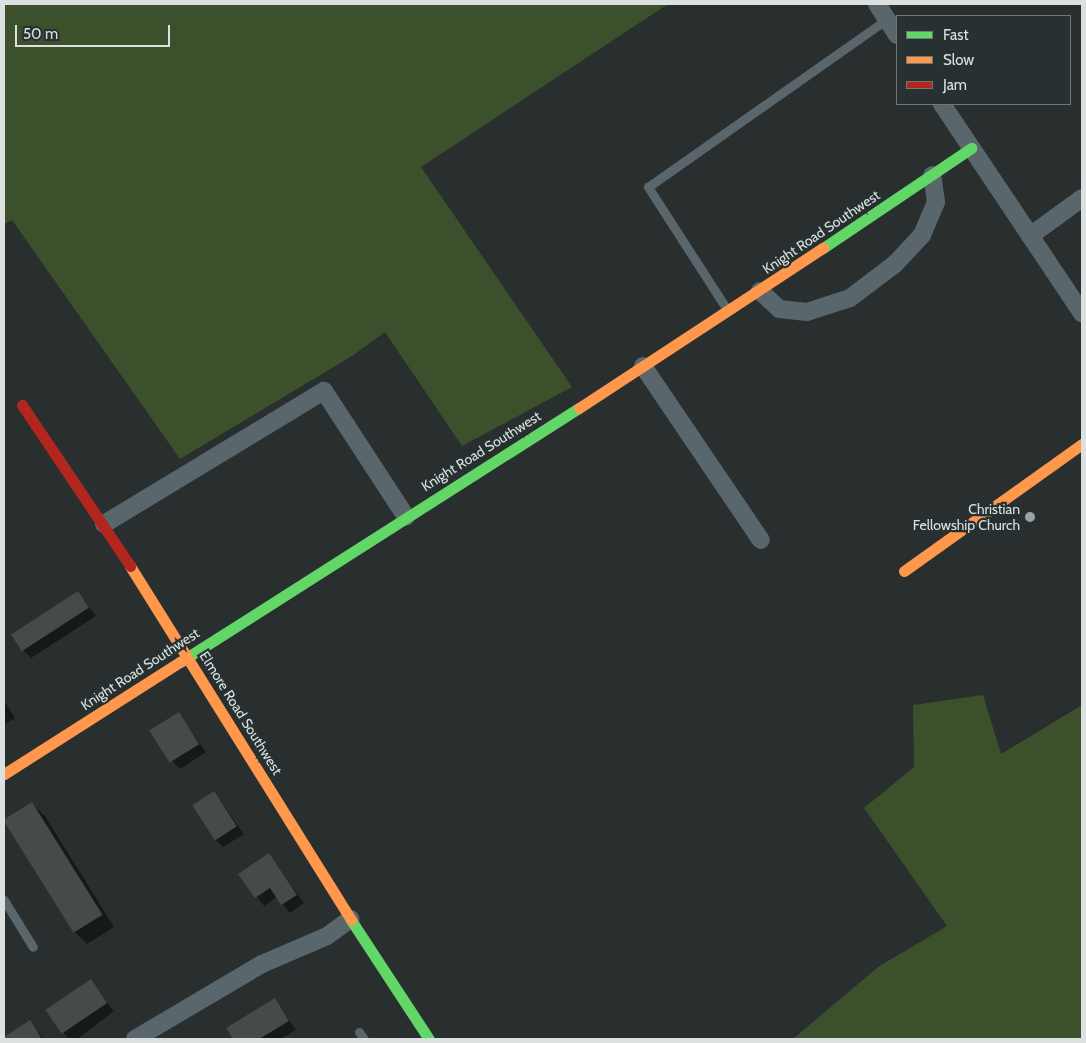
<!DOCTYPE html>
<style>
body{margin:0}
#map{position:relative;width:1086px;height:1043px;overflow:hidden;background:#292f2f;font-family:Cabin,sans-serif}
div>[style]{position:absolute}
.green>*{inset:0;background:#3c502c}
.shadow>*{inset:0;background:#0007;transform-origin:0 0}
.building>*{inset:0;background:#464a49;transform-origin:0 0}
.lane>*{height:9px;margin:-4.5px;padding:0 4.5px;transform-origin:4.5px;border-radius:4.5px;background:#59666c}
.street>*{height:18px;margin:-9px;padding:0 9px;transform-origin:9px;border-radius:9px;background:#59666c}
.fast>*{height:11px;margin:-5.5px;padding:0 5.5px;transform-origin:5.5px;border-radius:5.5px;background:#63d668}
.slow>*{height:11px;margin:-5.5px;padding:0 5.5px;transform-origin:5.5px;border-radius:5.5px;background:#ff974d}
.jam>*{height:11px;margin:-5.5px;padding:0 5.5px;transform-origin:5.5px;border-radius:5.5px;background:#b3261e}
.dots>*{width:14px;height:14px;translate:-50% -50%;box-sizing:border-box;border:2px solid #273131;border-radius:50%}
span{translate:-50% -50%;white-space:nowrap;text-align:center;line-height:1.15;-webkit-text-stroke:4.5px #273131;paint-order:stroke}
.street-label{font-size:14px;color:#dbe1e1}
.poi-label{font-size:14px;color:#dbe1e1}
.right{translate:-100% -50%;text-align:right}
.frame{position:absolute;inset:0;border:5px solid #dbe1e1;pointer-events:none}
.legend{position:absolute;left:896px;top:15px;width:175px;height:90px;box-sizing:border-box;background:#273131;border:1px solid #6f7777;margin:0;padding:6px 9px;list-style:none;font-size:15px;color:#dbe1e1}
.legend li{display:flex;align-items:center;gap:10px;height:25px}
.legend b{width:25px;border:1px solid #6f7777}
.scale{position:absolute;left:15px;top:25px;width:155px;height:22px;box-sizing:border-box;border:2px solid #dbe1e1;border-top:0;padding-left:6px;font-size:15px;line-height:18px;white-space:nowrap;color:#dbe1e1;-webkit-text-stroke:4px #273131;paint-order:stroke}
</style>
<div id="map">
<div class="green">
<div style="clip-path:polygon(4px 4px,668px 4px,421px 167px,572px 387px,462px 446px,385px 332px,352px 356px,180px 459px,12px 220px,4px 224px)"></div>
<div style="clip-path:polygon(983px 695px,1001px 754px,1082px 705px,1082px 1039px,793px 1039px,878px 967px,947px 926px,864px 808px,914px 767px,913px 705px)"></div>
</div>
<div class="shadow">
<div style="clip-path:polygon(77px 592px,96px 616px,31px 658px,23px 650px)"></div>
<div style="clip-path:polygon(4px 700px,15px 718px,4px 725px)"></div>
<div style="clip-path:polygon(179px 714px,206px 752px,180px 769px,172px 761px)"></div>
<div style="clip-path:polygon(214px 792px,244px 834px,223px 847px,215px 839px)"></div>
<div style="clip-path:polygon(32px 804px,45px 816px,114px 927px,87px 944px,75px 932px)"></div>
<div style="clip-path:polygon(269px 855px,304px 903px,290px 913px,277px 897px,264px 906px,240px 874px)"></div>
<div style="left:91px;top:981px;width:38px;height:53px;rotate:53deg"></div>
<div style="clip-path:polygon(275px 1000px,296px 1030px,280px 1039px,234px 1039px,228px 1029px)"></div>
<div style="clip-path:polygon(30px 1022px,44px 1039px,4px 1039px)"></div>
</div>
<div class="building">
<div style="left:78px;top:591px;width:20px;height:80px;rotate:57deg"></div>
<div style="left:179px;top:712px;width:38px;height:35px;rotate:58deg"></div>
<div style="left:214px;top:791px;width:42px;height:26px;rotate:57deg"></div>
<div style="left:32px;top:802px;width:133px;height:34px;rotate:58deg"></div>
<div style="clip-path:polygon(269px 853px,297px 895px,281px 905px,270px 888px,255px 898px,238px 874px)"></div>
<div style="left:91px;top:979px;width:29px;height:55px;rotate:56deg"></div>
<div style="clip-path:polygon(275px 998px,289px 1021px,259px 1039px,233px 1039px,226px 1028px)"></div>
<div style="clip-path:polygon(30px 1020px,42px 1039px,4px 1039px,4px 1037px)"></div>
</div>
<div class="lane">
<div style="left:728px;top:311px;width:148px;rotate:-122.8deg"></div>
<div style="left:648px;top:187px;width:292px;rotate:-35.1deg"></div>
<div style="left:4px;top:900px;width:55px;rotate:58.3deg"></div>
<div style="left:359px;top:1032px;width:9px;rotate:54deg"></div>
</div>
<div class="street">
<div style="left:877px;top:4px;width:37px;rotate:57deg"></div>
<div style="left:942px;top:104px;width:252px;rotate:56.2deg"></div>
<div style="left:1030px;top:236px;width:64px;rotate:-36.2deg"></div>
<div style="left:760px;top:291px;width:26px;rotate:43deg"></div>
<div style="left:779px;top:309px;width:28px;rotate:6deg"></div>
<div style="left:807px;top:312px;width:45px;rotate:-18deg"></div>
<div style="left:850px;top:298px;width:56px;rotate:-37.1deg"></div>
<div style="left:895px;top:264px;width:40px;rotate:-47deg"></div>
<div style="left:922px;top:235px;width:36px;rotate:-67deg"></div>
<div style="left:936px;top:202px;width:27px;rotate:-98deg"></div>
<div style="left:643px;top:366px;width:210px;rotate:55.9deg"></div>
<div style="left:104px;top:524px;width:257px;rotate:-31.2deg"></div>
<div style="left:324px;top:391px;width:150px;rotate:56.9deg"></div>
<div style="left:135px;top:1039px;width:147px;rotate:-30.6deg"></div>
<div style="left:262px;top:964px;width:71px;rotate:-23.3deg"></div>
<div style="left:327px;top:936px;width:29px;rotate:-36deg"></div>
</div>
<div class="fast">
<div style="left:823px;top:248px;width:179px;rotate:-34deg"></div>
<div style="left:180px;top:662px;width:473px;rotate:-32.5deg"></div>
<div style="left:351px;top:920px;width:142px;rotate:56.8deg"></div>
</div>
<div class="slow">
<div style="left:579px;top:408px;width:292px;rotate:-33.3deg"></div>
<div style="left:130px;top:566px;width:417px;rotate:58deg"></div>
<div style="left:904px;top:571px;width:219px;rotate:-35.5deg"></div>
<div style="left:4px;top:774px;width:209px;rotate:-32.5deg"></div>
</div>
<div class="jam">
<div style="left:22px;top:405px;width:194px;rotate:56.1deg"></div>
</div>
<div class="dots">
<div style="left:1030px;top:517px;background:#9da3a3"></div>
</div>
<div class="street-label">
<span style="left:821px;top:232px;rotate:-34deg">Knight Road Southwest</span>
<span style="left:481px;top:451px;rotate:-32deg">Knight Road Southwest</span>
<span style="left:140px;top:669px;rotate:-33deg">Knight Road Southwest</span>
<span style="left:241px;top:713px;rotate:58deg">Elmore Road Southwest</span>
</div>
<div class="poi-label">
<span class="right" style="left:1020px;top:517px">Christian<br>Fellowship Church</span>
</div>
<div class="frame"></div>
<ul class="legend">
<li><b style="height:6px;background:#63d668"></b>Fast</li>
<li><b style="height:6px;background:#ff974d"></b>Slow</li>
<li><b style="height:6px;background:#b3261e"></b>Jam</li>
</ul>
<div class="scale">50 m</div>
</div>
